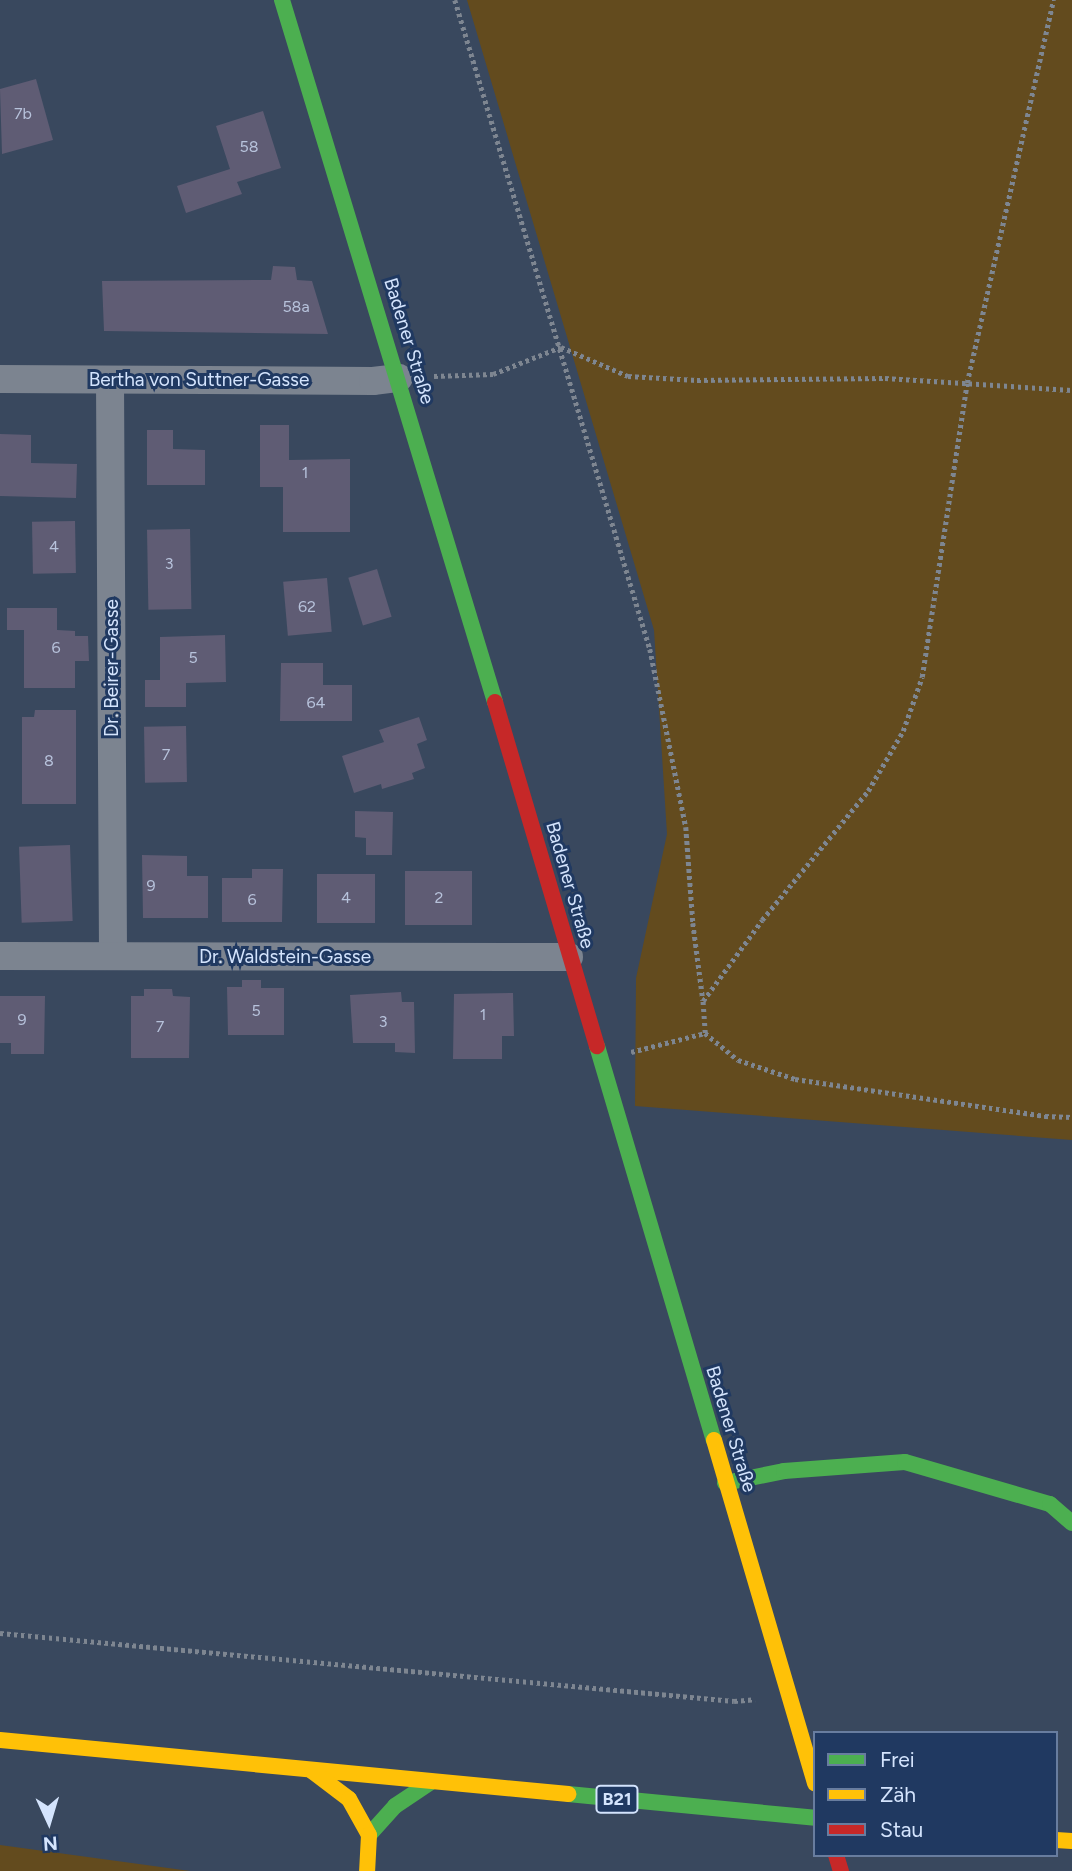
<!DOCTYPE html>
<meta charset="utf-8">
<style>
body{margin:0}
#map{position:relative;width:1072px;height:1871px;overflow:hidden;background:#39485e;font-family:Figtree,sans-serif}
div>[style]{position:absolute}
.green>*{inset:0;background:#634b1e}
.building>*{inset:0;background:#5f5c74;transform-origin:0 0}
.path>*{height:4.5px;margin-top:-2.25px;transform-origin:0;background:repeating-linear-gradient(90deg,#7e8691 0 3.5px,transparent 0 7px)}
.street>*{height:28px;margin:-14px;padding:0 14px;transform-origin:14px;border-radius:14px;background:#7c8490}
.fast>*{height:16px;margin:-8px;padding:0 8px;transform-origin:8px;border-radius:8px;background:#4caf50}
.slow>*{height:16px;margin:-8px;padding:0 8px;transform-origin:8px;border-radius:8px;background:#ffc107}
.jam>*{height:16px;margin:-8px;padding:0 8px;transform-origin:8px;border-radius:8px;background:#c62828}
span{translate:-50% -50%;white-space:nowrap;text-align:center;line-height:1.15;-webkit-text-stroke:6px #203961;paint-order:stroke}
.number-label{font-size:16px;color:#b7c2db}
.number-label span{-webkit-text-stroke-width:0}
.shield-label span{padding:2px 5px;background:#203961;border:2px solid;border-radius:5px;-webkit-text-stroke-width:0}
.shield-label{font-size:18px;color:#d4e4fd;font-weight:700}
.street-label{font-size:19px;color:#d4e4fd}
.legend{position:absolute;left:813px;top:1731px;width:245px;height:126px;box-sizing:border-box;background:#203961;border:2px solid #687d9f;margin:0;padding:9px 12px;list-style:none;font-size:21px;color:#d4e4fd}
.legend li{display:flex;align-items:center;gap:14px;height:35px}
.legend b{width:35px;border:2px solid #687d9f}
.north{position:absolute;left:14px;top:1787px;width:70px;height:70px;-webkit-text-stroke:5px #203961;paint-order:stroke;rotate:176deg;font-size:19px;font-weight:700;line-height:28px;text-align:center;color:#d4e4fd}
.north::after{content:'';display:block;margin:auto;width:24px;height:32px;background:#d4e4fd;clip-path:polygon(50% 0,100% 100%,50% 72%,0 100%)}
</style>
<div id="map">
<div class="green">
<div style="clip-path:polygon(467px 0,1072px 0,1072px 1140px,635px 1106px,636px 978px,667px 834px,654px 630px)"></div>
<div style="clip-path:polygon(0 1845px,190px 1871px,0 1871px)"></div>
</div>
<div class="building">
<div style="clip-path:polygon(36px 79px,53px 140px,2px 154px,0 89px)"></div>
<div style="clip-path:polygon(263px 111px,281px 168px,237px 182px,242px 194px,186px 213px,177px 186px,230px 169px,216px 126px)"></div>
<div style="clip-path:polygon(273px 266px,295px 267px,297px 280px,312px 281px,328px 334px,104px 331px,102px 281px,271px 280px)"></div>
<div style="clip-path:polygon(260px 425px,289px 425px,289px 460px,350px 459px,350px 532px,283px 532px,283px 487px,260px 487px)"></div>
<div style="clip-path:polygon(147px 430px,173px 430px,173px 449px,205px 450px,205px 485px,147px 485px)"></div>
<div style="clip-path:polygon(0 434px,31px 435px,31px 463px,77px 464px,76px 498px,0 496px)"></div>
<div style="left:75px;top:521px;width:52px;height:43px;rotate:89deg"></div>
<div style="left:190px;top:529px;width:80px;height:43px;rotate:89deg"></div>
<div style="left:377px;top:569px;width:50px;height:30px;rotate:73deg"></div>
<div style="left:327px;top:578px;width:54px;height:44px;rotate:85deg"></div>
<div style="clip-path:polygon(7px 608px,57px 608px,57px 630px,75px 631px,75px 636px,88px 636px,89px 661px,75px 661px,75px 688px,24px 688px,24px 630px,7px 630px)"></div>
<div style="clip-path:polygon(225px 635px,226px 682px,186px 683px,186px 707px,145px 707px,145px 680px,160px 680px,160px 637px)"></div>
<div style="clip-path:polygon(281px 663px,323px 663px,323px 685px,352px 685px,352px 721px,280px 721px)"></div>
<div style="clip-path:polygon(35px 710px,76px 710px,76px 804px,22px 804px,22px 717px,34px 717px)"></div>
<div style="clip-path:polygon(419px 717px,427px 740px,417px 744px,425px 768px,412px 773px,414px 779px,382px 789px,381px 784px,354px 793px,342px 756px,384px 742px,379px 730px)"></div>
<div style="left:186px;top:726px;width:56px;height:42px;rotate:89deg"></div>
<div style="clip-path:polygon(355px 811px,393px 812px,392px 855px,366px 855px,366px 838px,355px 837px)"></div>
<div style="left:70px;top:845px;width:76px;height:51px;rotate:88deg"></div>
<div style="clip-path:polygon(142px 855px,187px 856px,187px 876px,208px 876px,208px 918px,143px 918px)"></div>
<div style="clip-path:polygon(252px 869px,283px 869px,282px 922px,222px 922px,222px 878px,252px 878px)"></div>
<div style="left:405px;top:871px;width:67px;height:54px"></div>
<div style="left:317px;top:874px;width:58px;height:49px"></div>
<div style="clip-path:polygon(242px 980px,261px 980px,261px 988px,284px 988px,284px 1035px,228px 1035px,227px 987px,242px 987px)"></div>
<div style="clip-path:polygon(144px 989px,172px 989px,173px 996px,190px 997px,189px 1058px,131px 1058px,131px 996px,144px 996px)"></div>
<div style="clip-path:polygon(401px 992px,402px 1002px,414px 1002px,415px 1053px,395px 1052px,395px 1043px,353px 1043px,350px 995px)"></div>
<div style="clip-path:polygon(513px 993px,514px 1036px,502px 1036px,502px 1059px,453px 1059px,454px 994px)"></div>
<div style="clip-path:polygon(0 996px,45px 996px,44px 1054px,11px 1054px,11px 1043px,0 1043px)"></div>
</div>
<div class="path">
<div style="left:455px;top:0;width:678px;rotate:73.28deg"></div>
<div style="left:650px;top:649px;width:182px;rotate:78.6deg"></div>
<div style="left:686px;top:827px;width:96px;rotate:85.8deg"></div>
<div style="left:693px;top:923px;width:78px;rotate:82.6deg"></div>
<div style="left:434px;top:376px;width:59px;rotate:-1.9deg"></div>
<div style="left:493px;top:374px;width:73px;rotate:-21.7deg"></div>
<div style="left:561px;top:347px;width:73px;rotate:23.4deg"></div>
<div style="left:628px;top:376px;width:69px;rotate:3.3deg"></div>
<div style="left:697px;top:380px;width:188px;rotate:-0.6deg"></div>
<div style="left:885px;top:378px;width:187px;rotate:3.7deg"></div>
<div style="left:705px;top:1033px;width:32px;rotate:-94deg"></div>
<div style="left:703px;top:1001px;width:100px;rotate:-53.9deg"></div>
<div style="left:762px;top:920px;width:167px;rotate:-50.6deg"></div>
<div style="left:868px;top:791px;width:69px;rotate:-59.7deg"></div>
<div style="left:903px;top:731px;width:57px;rotate:-70.6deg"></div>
<div style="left:922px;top:677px;width:297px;rotate:-81.3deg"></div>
<div style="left:967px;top:383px;width:393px;rotate:-77.3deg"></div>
<div style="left:631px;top:1052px;width:76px;rotate:-14.4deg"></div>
<div style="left:705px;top:1033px;width:43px;rotate:39.3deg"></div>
<div style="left:738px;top:1060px;width:60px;rotate:18.4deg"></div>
<div style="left:795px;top:1079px;width:253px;rotate:8.4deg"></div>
<div style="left:1045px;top:1116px;width:27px;rotate:2deg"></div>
<div style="left:0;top:1633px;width:737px;rotate:5.29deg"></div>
<div style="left:734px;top:1701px;width:21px;rotate:-5deg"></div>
</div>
<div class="street">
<div style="left:0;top:379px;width:373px;rotate:0.3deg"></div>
<div style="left:373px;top:381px;width:26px;rotate:-7deg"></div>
<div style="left:110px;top:380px;width:576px;rotate:89.7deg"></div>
<div style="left:0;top:956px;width:569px;rotate:0.1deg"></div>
</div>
<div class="fast">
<div style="left:282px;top:0;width:734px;rotate:73.12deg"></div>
<div style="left:597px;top:1046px;width:411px;rotate:73.5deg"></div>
<div style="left:725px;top:1483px;width:60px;rotate:-11.5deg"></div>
<div style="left:784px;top:1471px;width:121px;rotate:-4.3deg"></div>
<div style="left:905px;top:1462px;width:151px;rotate:16.2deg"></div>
<div style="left:1050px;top:1504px;width:29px;rotate:41deg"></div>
<div style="left:568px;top:1794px;width:248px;rotate:5.5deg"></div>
<div style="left:369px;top:1835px;width:39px;rotate:-48deg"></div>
<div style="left:395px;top:1806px;width:43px;rotate:-33.7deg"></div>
</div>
<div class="slow">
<div style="left:714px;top:1440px;width:358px;rotate:73.6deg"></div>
<div style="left:0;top:1740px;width:571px;rotate:5.43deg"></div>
<div style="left:312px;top:1771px;width:46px;rotate:37.1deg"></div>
<div style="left:349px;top:1799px;width:41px;rotate:60.9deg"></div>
<div style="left:369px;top:1835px;width:36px;rotate:93deg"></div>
<div style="left:1056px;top:1840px;width:16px;rotate:4deg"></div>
</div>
<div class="jam">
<div style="left:495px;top:702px;width:359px;rotate:73.5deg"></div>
<div style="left:836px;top:1855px;width:17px;rotate:73deg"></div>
</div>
<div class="number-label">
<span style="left:23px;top:114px">7b</span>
<span style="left:249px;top:147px">58</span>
<span style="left:296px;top:307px">58a</span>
<span style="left:305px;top:473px">1</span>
<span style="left:54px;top:547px">4</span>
<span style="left:169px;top:564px">3</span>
<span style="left:307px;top:607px">62</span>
<span style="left:56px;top:648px">6</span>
<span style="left:193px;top:658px">5</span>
<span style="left:316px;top:703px">64</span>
<span style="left:166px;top:755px">7</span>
<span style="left:49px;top:761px">8</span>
<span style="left:151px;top:886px">9</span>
<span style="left:346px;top:898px">4</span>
<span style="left:439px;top:898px">2</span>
<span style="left:252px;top:900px">6</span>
<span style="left:256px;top:1011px">5</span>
<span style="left:483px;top:1015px">1</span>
<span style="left:22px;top:1020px">9</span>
<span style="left:383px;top:1022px">3</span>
<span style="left:160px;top:1027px">7</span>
</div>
<div class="shield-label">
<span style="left:617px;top:1799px">B21</span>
</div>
<div class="street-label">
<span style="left:409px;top:341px;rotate:73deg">Badener Straße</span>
<span style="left:199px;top:380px">Bertha von Suttner-Gasse</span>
<span style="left:112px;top:668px;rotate:-90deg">Dr. Beirer-Gasse</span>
<span style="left:570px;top:885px;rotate:74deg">Badener Straße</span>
<span style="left:285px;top:957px">Dr. Waldstein-Gasse</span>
<span style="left:731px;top:1429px;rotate:73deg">Badener Straße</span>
</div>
<ul class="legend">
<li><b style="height:9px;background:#4caf50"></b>Frei</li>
<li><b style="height:9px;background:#ffc107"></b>Zäh</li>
<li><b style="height:9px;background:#c62828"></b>Stau</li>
</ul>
<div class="north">N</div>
</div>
